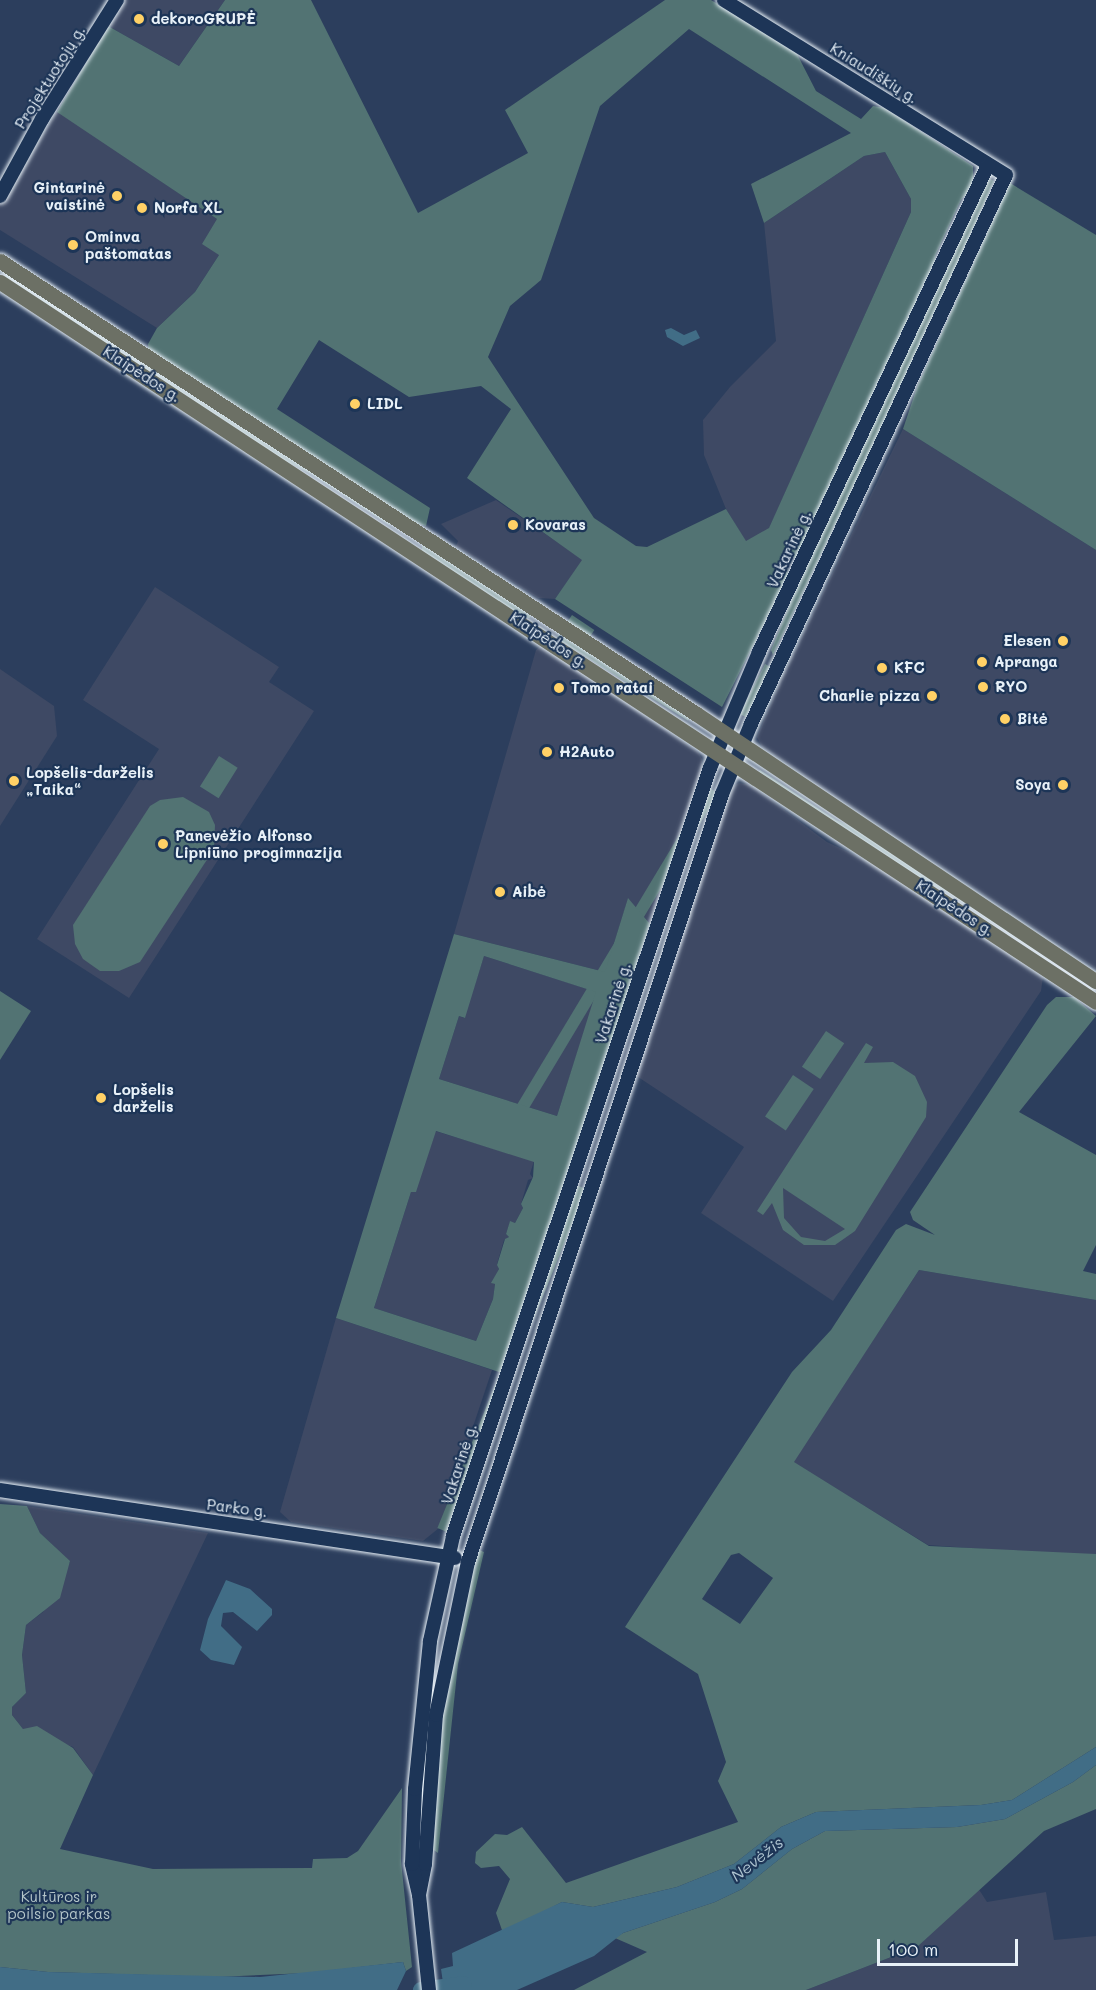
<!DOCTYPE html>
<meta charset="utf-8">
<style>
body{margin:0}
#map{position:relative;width:1096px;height:1990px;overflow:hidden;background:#2c3e5d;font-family:Mali,sans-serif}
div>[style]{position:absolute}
.built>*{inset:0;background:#3e4964}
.green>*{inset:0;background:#527373;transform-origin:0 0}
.water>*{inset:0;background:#416d86}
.river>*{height:16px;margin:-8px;padding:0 8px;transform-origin:8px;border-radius:8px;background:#416d86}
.roads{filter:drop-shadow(0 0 2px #e8f1f8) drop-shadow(0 0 2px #e8f1f8)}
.secondary>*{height:14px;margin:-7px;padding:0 7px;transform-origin:7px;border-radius:7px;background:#1d3557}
.trunk>*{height:15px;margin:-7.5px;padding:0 7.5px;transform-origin:7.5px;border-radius:7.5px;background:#6c7065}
.dots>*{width:16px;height:16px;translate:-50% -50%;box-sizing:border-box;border:3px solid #1d3557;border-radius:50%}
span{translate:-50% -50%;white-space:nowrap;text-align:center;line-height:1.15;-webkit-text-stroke:4.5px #1d3557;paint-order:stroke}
.poi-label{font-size:15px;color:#e8f1f8;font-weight:700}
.left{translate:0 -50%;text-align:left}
.right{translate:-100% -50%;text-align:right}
.street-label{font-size:15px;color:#e8f1f8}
.park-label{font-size:15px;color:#b4c5c9}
.water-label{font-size:16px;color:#aec3d0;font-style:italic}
.scale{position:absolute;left:877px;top:1939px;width:141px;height:27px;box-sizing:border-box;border:3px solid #e8f1f8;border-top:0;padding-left:8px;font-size:18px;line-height:21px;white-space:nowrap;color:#e8f1f8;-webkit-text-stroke:4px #1d3557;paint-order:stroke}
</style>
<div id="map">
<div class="built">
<div style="clip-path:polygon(124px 0,225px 0,179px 66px,108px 26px)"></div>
<div style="clip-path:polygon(57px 111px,217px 219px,219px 255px,195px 292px,157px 328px,0 230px,0 203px)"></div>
<div style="clip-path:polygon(885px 152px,911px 199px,911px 212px,769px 529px,746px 542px,726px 509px,704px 455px,703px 420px,730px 387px,776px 341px,764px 223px,864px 156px)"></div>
<div style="clip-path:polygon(903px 429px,1096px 550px,1096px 969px,762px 747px,757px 737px,782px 677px)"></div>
<div style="clip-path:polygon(496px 500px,583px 560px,555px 599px,538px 598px,456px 546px,458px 541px,441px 524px)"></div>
<div style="clip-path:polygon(155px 587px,279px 667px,269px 682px,314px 711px,129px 998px,37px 939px,159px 749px,83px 700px)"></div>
<div style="clip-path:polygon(543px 644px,614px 689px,625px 702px,698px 752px,702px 759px,702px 772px,650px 924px,628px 899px,605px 972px,454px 934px,536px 650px)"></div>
<div style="clip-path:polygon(0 669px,54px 706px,57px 736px,0 826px)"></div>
<div style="clip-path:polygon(739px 783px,751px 785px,827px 842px,881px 867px,1043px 977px,1041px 991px,833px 1301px,701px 1213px,744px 1147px,635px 1075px,731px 788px)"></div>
<div style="clip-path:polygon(484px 956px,597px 992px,557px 1116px,439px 1079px,459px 1016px,464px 1018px)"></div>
<div style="clip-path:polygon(435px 1131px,534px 1161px,530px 1174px,533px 1178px,528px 1180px,521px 1204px,523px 1208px,515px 1223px,510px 1222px,506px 1234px,509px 1237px,504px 1240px,497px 1264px,499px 1269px,492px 1283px,495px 1284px,493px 1299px,476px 1341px,374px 1308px,411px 1192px)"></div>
<div style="clip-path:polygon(919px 1270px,1096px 1300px,1096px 1554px,1079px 1556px,928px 1545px,793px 1462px)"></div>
<div style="clip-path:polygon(336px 1318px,492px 1370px,439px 1528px,423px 1541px,291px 1522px,280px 1512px)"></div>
<div style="clip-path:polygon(27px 1506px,208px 1533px,93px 1775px,73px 1747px,23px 1729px,12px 1715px,12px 1707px,26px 1693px,22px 1655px,26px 1625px,43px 1612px,70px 1562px,40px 1533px)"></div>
<div style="clip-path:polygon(978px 1888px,987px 1902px,1046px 1892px,1054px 1940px,1096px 1936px,1096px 1990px,806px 1990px,917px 1947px)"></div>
</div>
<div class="green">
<div style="clip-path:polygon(evenodd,225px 0,311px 0,418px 213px,528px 153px,505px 110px,665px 0,711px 0,796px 52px,816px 91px,861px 119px,873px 106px,885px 108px,973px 166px,973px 187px,961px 200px,936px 254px,931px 278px,799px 556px,793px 558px,786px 554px,788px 577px,722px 707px,555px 599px,582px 560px,467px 478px,511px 409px,481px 386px,409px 397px,319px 340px,277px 409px,430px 508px,426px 526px,415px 523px,149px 352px,148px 344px,157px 328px,195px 292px,219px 255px,202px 244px,217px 219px,57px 112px,108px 26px,179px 66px,225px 0,689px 29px,851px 133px,751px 184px,764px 223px,864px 156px,885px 152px,911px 199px,911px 212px,769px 528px,746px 541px,726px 509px,647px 547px,636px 546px,594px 518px,488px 357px,510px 306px,541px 280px,600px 106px,689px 29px)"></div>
<div style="clip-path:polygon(988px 178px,994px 181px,934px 318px,773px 655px,771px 650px,797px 587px)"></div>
<div style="clip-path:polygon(1010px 183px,1096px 235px,1096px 550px,903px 429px,917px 387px)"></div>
<div style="clip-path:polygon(8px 271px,391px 522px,389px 525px,313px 475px,278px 457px,4px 277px)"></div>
<div style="clip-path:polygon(422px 544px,531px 614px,530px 618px,525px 618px,422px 551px)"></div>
<div style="left:572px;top:615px;width:27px;height:9px;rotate:34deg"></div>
<div style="left:559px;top:634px;width:155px;height:5px;rotate:32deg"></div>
<div style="left:765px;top:664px;width:7px;height:56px;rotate:27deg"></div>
<div style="left:219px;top:756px;width:22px;height:36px;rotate:32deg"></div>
<div style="clip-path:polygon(760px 770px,836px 820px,860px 830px,1036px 947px,1034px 950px,950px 894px,914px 876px,758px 773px)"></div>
<div style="left:708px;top:787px;width:12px;height:414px;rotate:31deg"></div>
<div style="clip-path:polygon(183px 797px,209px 812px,215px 825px,214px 849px,140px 962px,119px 971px,100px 971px,83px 959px,75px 944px,73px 925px,150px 806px,160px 800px)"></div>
<div style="clip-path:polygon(evenodd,628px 898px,650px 924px,502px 1373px,336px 1318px,454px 934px,605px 972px,628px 898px,484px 956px,596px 992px,557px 1116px,439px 1079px,459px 1016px,465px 1018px,484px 956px,628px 898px,436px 1131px,534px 1162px,533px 1177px,521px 1204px,523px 1208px,515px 1223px,510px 1221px,506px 1234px,509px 1237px,505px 1239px,497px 1265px,499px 1269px,491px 1283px,495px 1284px,493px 1299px,476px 1341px,374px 1308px,411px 1192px,416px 1192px,436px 1131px)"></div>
<div style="clip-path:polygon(0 991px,31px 1011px,0 1060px)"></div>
<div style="clip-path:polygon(evenodd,1056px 997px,1074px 997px,1096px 1016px,1019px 1112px,1096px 1155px,1096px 1245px,1083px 1271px,1096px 1274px,1096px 1300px,919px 1270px,794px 1462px,929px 1546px,1096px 1554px,1096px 1747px,1012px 1800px,981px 1805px,816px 1812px,781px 1827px,734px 1864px,677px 1887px,593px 1907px,562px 1902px,503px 1933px,496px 1913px,510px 1879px,499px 1866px,481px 1868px,475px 1863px,476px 1852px,495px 1834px,507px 1835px,522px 1827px,566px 1883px,738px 1822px,718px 1781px,726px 1762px,698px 1674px,625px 1627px,792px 1372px,831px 1330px,896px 1230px,906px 1224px,935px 1235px,913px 1220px,910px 1212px,1047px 1005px,1056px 997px,739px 1553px,773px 1578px,740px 1624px,702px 1599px,731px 1555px,739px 1553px)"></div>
<div style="left:826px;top:1031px;width:22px;height:43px;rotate:34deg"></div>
<div style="clip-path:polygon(evenodd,866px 1043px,873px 1047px,864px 1063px,893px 1062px,915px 1076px,927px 1102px,926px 1117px,855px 1231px,835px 1245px,804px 1245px,783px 1230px,772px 1203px,763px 1215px,757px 1211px,866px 1043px,783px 1188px,845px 1229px,825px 1241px,801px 1237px,784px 1218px,783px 1188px)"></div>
<div style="left:793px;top:1075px;width:25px;height:50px;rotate:34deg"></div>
<div style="left:576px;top:1185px;width:11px;height:370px;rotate:22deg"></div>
<div style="clip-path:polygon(0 1504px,27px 1506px,40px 1533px,70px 1561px,60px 1598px,26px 1625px,22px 1655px,26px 1693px,12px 1707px,12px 1715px,23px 1729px,37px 1726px,73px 1748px,93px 1775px,60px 1849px,153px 1869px,312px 1868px,313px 1859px,347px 1858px,358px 1851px,402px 1788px,401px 1861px,412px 1967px,406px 1971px,403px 1962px,308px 1973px,217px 1977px,48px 1972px,0 1967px)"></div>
<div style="clip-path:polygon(479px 1550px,484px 1552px,458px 1664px,438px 1853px,431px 1848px,442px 1716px,465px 1595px)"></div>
<div style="clip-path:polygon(1096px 1765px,1096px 1809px,1044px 1831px,917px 1947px,806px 1990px,574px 1990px,647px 1952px,615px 1938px,623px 1933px,715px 1902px,742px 1889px,792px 1849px,825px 1831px,957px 1827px,1005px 1819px,1073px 1782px)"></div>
</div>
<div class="water">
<div style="clip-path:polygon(671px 328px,684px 335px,696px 330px,700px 338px,683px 346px,667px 337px,665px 330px)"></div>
<div style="clip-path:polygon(226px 1580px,250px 1589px,272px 1609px,272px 1615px,257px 1631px,233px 1612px,223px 1613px,221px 1626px,242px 1647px,234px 1665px,211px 1660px,200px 1650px,208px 1619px)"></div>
<div style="clip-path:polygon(1096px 1747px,1096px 1765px,1073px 1782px,1005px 1819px,957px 1827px,825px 1831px,792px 1849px,742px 1889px,715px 1902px,623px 1933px,594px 1956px,517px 1990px,444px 1990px,441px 1969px,453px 1966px,452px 1953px,562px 1902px,593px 1907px,677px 1887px,734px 1864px,781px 1827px,816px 1812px,981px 1805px,1012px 1800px)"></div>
<div style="clip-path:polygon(403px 1962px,406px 1971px,397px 1990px,0 1990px,0 1967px,48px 1972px,260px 1977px)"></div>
</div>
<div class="river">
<div style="left:421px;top:1990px;width:43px;rotate:-7.9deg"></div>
</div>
<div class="roads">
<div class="secondary">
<div style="left:0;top:196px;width:88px;rotate:-61.4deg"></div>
<div style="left:42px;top:119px;width:141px;rotate:-57.8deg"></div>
<div style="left:0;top:1490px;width:460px;rotate:8.5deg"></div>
<div style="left:419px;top:1895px;width:32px;rotate:-79deg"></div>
<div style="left:425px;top:1864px;width:149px;rotate:-85.8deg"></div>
<div style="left:436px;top:1715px;width:156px;rotate:-78.2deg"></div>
<div style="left:468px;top:1562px;width:809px;rotate:-71.7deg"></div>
<div style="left:722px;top:794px;width:76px;rotate:-67.5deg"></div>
<div style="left:751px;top:724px;width:605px;rotate:-65.09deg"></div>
<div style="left:1006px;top:175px;width:332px;rotate:-148.2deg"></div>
<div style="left:429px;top:1990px;width:96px;rotate:-96deg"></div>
<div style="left:419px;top:1895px;width:32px;rotate:-103deg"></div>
<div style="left:412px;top:1864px;width:75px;rotate:-87.7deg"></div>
<div style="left:415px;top:1789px;width:149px;rotate:-84.2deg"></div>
<div style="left:430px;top:1641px;width:107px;rotate:-77.6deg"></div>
<div style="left:453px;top:1536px;width:810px;rotate:-71.5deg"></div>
<div style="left:710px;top:768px;width:126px;rotate:-67.1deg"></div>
<div style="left:759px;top:652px;width:538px;rotate:-64.82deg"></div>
</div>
<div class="trunk">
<div style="left:0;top:261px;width:829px;rotate:33.04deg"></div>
<div style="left:695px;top:713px;width:482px;rotate:33.8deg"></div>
<div style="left:0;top:282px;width:1311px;rotate:33.3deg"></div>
</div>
</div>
<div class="dots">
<div style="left:139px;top:19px;background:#ffd166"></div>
<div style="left:117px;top:196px;background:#ffd166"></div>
<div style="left:142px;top:208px;background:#ffd166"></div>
<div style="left:73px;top:245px;background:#ffd166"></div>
<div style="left:355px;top:404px;background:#ffd166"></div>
<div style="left:513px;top:525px;background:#ffd166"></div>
<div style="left:1063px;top:641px;background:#ffd166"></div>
<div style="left:982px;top:662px;background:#ffd166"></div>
<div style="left:882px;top:668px;background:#ffd166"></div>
<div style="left:983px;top:687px;background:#ffd166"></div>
<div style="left:559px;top:688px;background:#ffd166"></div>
<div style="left:932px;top:696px;background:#ffd166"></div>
<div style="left:1005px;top:719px;background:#ffd166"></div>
<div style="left:547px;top:752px;background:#ffd166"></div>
<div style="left:14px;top:781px;background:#ffd166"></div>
<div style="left:1063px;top:785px;background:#ffd166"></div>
<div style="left:163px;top:844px;background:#ffd166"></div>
<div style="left:500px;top:892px;background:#ffd166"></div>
<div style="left:101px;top:1098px;background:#ffd166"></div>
</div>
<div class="poi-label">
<span class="left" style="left:151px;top:19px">dekoroGRUPĖ</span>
<span class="right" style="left:105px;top:196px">Gintarinė<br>vaistinė</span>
<span class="left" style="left:154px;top:208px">Norfa XL</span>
<span class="left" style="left:85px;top:245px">Ominva<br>paštomatas</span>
<span class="left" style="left:367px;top:404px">LIDL</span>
<span class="left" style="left:525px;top:525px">Kovaras</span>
<span class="right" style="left:1051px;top:641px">Elesen</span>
<span class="left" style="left:994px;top:662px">Apranga</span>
<span class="left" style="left:894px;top:668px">KFC</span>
<span class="left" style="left:995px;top:687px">RYO</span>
<span class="left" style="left:571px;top:688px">Tomo ratai</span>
<span class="right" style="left:920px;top:696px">Charlie pizza</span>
<span class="left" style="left:1017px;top:719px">Bitė</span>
<span class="left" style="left:559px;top:752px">H2Auto</span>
<span class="left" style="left:26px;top:781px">Lopšelis-darželis<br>„Taika“</span>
<span class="right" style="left:1051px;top:785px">Soya</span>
<span class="left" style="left:175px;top:844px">Panevėžio Alfonso<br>Lipniūno progimnazija</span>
<span class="left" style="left:512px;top:892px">Aibė</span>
<span class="left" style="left:113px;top:1098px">Lopšelis<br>darželis</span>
</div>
<div class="street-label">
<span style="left:874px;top:73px;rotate:32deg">Kniaudiškių g.</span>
<span style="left:50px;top:77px;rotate:-58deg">Projektuotojų g.</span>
<span style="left:142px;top:374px;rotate:33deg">Klaipėdos g.</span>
<span style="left:789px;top:549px;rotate:-65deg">Vakarinė g.</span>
<span style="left:549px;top:640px;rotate:33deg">Klaipėdos g.</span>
<span style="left:955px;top:908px;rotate:33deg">Klaipėdos g.</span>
<span style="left:613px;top:1003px;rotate:-72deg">Vakarinė g.</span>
<span style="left:459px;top:1464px;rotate:-72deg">Vakarinė g.</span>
<span style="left:237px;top:1508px;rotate:7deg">Parko g.</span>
</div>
<div class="park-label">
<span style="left:59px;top:1905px">Kultūros ir<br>poilsio parkas</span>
</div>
<div class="water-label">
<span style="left:757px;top:1859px;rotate:-38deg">Nevėžis</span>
</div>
<div class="scale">100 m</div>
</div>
